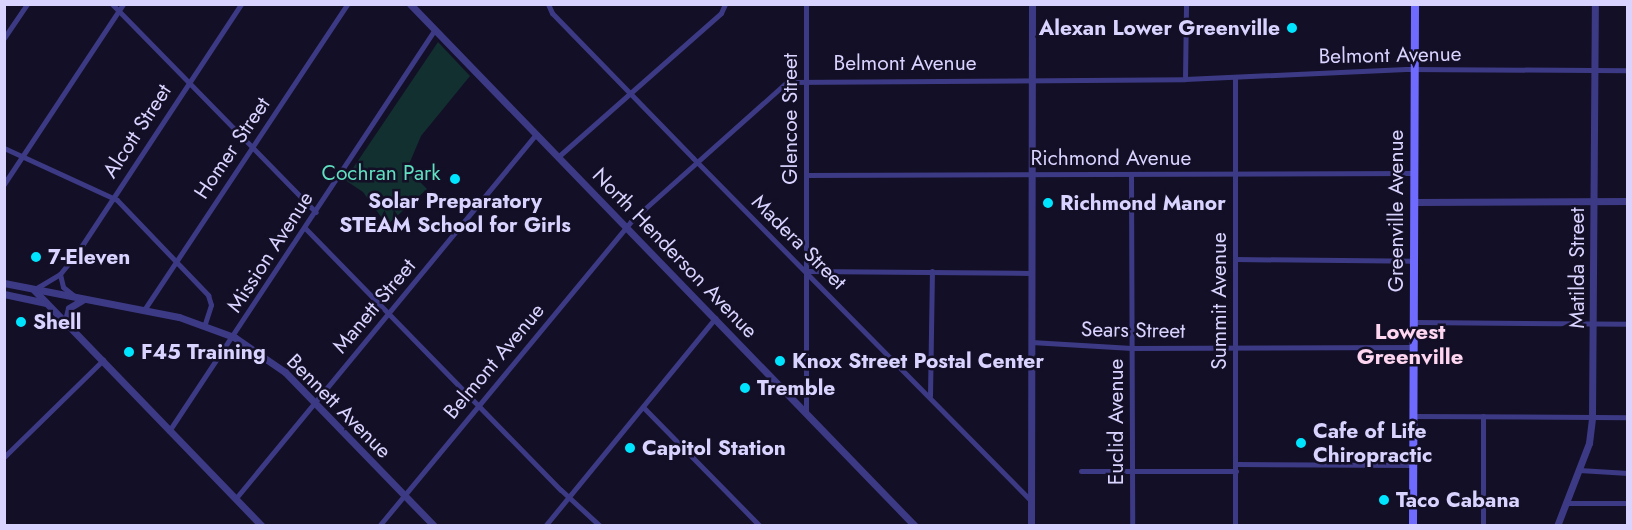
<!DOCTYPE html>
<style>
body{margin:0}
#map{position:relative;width:1632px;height:530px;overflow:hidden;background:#130f26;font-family:Jost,sans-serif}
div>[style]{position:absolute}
.green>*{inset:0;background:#12302f}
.minor>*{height:5px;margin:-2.5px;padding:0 2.5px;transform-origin:2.5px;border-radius:2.5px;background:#3d3a85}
.tertiary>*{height:7px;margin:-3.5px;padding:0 3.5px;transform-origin:3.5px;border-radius:3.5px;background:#3d3a85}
.secondary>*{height:8px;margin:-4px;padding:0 4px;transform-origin:4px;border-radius:4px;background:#6f6bff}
.dots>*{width:16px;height:16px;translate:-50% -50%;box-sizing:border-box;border:3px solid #130f26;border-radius:50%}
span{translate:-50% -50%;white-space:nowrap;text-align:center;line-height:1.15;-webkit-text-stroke:5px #130f26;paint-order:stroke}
.poi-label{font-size:21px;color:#d9d4ff;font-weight:700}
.right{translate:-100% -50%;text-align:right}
.left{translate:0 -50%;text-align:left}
.street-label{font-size:21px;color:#d9d4ff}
.park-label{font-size:21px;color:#5fe0c0}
.neighbourhood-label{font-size:22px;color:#ffd6f0;font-weight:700}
.frame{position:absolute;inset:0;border:6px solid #d9d4ff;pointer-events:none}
</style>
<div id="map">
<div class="green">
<div style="clip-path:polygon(438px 42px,470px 76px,421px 136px,407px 169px,427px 189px,387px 225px,363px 192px,345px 180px)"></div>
</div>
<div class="minor">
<div style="left:112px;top:4px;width:291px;rotate:45.6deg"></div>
<div style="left:548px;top:4px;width:10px;rotate:66deg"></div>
<div style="left:552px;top:13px;width:202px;rotate:45.8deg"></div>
<div style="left:693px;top:158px;width:480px;rotate:45.4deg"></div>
<div style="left:4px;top:38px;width:41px;rotate:-55.9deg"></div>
<div style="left:1235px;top:77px;width:449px;rotate:90deg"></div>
<div style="left:1185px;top:79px;width:75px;rotate:-89.2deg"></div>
<div style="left:4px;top:148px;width:124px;rotate:24.7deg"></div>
<div style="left:117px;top:200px;width:132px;rotate:46.2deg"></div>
<div style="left:208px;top:295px;width:10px;rotate:73deg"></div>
<div style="left:211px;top:305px;width:20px;rotate:108deg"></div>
<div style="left:559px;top:156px;width:216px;rotate:-41.4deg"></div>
<div style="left:721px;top:13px;width:10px;rotate:-66deg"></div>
<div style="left:1131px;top:174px;width:352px;rotate:89.8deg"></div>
<div style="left:806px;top:175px;width:609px;rotate:-0.19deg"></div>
<div style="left:4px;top:184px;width:216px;rotate:-56.5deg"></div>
<div style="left:305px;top:228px;width:366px;rotate:45.7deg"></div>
<div style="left:561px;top:490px;width:53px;rotate:42.7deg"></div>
<div style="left:1235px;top:259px;width:179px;rotate:0.6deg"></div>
<div style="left:806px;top:271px;width:225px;rotate:0.5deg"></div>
<div style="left:60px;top:274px;width:13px;rotate:77deg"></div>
<div style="left:63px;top:287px;width:14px;rotate:39deg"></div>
<div style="left:35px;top:289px;width:29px;rotate:-31deg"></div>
<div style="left:60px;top:274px;width:27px;rotate:-51deg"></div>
<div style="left:77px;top:253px;width:298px;rotate:-56.6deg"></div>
<div style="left:144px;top:310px;width:367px;rotate:-56.4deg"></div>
<div style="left:1414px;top:322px;width:214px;rotate:0.5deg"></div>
<div style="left:1031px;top:342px;width:101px;rotate:3.4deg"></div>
<div style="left:1132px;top:348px;width:282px;rotate:-0.2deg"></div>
<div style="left:930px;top:396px;width:125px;rotate:-89.1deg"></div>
<div style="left:644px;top:408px;width:165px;rotate:45.5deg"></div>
<div style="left:806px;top:413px;width:409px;rotate:-90deg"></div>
<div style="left:1413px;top:416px;width:215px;rotate:0.3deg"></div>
<div style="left:169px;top:431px;width:482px;rotate:-56.5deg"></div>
<div style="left:4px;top:457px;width:139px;rotate:-44.4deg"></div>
<div style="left:1236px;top:464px;width:177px;rotate:0.3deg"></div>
<div style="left:1579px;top:470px;width:49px;rotate:3.5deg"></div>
<div style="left:1081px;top:471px;width:155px"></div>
<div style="left:236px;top:498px;width:472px;rotate:-50.5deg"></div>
<div style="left:1565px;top:503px;width:63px"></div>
<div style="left:379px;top:526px;width:396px;rotate:-50.4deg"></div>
<div style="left:631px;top:221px;width:209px;rotate:-41.7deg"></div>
<div style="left:787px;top:82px;width:398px;rotate:-0.4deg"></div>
<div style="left:1185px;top:79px;width:221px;rotate:-2.6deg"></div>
<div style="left:1406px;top:69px;width:222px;rotate:0.3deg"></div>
<div style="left:545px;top:526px;width:269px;rotate:-50.7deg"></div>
<div style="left:1483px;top:526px;width:110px;rotate:-90deg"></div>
</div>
<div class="tertiary">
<div style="left:410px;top:4px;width:726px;rotate:45.95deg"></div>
<div style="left:1415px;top:202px;width:213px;rotate:-0.3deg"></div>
<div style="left:4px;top:283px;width:178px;rotate:11deg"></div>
<div style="left:179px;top:317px;width:59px;rotate:20deg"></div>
<div style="left:234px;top:337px;width:62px;rotate:34.5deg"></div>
<div style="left:285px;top:372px;width:214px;rotate:45.9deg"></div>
<div style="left:34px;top:290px;width:328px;rotate:46deg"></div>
<div style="left:4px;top:294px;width:43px;rotate:12.1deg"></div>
<div style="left:66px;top:320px;width:12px;rotate:-76deg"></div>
<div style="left:69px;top:308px;width:17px;rotate:-31deg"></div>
<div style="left:1031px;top:526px;width:522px;rotate:-89.89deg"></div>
<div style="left:1557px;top:526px;width:89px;rotate:-68.9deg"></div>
<div style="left:1589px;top:443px;width:26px;rotate:-83deg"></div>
<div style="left:1592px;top:417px;width:413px;rotate:-89.6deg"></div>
</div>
<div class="secondary">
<div style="left:1413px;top:526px;width:522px;rotate:-89.78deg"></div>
</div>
<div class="dots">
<div style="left:1292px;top:28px;background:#00e5ff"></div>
<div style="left:455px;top:179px;background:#00e5ff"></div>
<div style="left:1048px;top:203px;background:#00e5ff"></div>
<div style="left:36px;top:257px;background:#00e5ff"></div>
<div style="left:21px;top:322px;background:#00e5ff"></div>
<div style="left:129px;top:352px;background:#00e5ff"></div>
<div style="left:780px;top:361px;background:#00e5ff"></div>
<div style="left:745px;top:388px;background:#00e5ff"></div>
<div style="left:1301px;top:443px;background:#00e5ff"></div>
<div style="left:630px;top:448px;background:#00e5ff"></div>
<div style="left:1384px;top:500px;background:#00e5ff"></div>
</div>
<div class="poi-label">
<span class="right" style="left:1280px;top:28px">Alexan Lower Greenville</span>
<span style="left:455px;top:213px">Solar Preparatory<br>STEAM School for Girls</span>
<span class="left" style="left:1060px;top:203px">Richmond Manor</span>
<span class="left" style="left:48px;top:257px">7-Eleven</span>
<span class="left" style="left:33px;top:322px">Shell</span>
<span class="left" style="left:141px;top:352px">F45 Training</span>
<span class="left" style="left:792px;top:361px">Knox Street Postal Center</span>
<span class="left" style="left:757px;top:388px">Tremble</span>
<span class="left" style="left:1313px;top:443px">Cafe of Life<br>Chiropractic</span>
<span class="left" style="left:642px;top:448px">Capitol Station</span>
<span class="left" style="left:1396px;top:500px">Taco Cabana</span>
</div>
<div class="street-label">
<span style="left:1390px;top:55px;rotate:-1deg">Belmont Avenue</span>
<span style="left:905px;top:63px">Belmont Avenue</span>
<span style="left:790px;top:119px;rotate:-90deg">Glencoe Street</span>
<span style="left:137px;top:131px;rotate:-57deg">Alcott Street</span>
<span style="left:232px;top:148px;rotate:-56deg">Homer Street</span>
<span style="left:1111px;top:158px">Richmond Avenue</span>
<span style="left:1396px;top:211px;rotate:-90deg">Greenville Avenue</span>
<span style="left:799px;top:242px;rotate:45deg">Madera Street</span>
<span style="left:270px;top:252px;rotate:-57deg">Mission Avenue</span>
<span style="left:675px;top:253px;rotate:46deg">North Henderson Avenue</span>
<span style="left:1577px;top:268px;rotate:-90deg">Matilda Street</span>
<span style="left:1219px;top:301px;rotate:-90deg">Summit Avenue</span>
<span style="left:374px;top:306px;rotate:-50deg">Manett Street</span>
<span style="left:1133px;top:330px;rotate:1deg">Sears Street</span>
<span style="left:494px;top:361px;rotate:-50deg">Belmont Avenue</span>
<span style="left:339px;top:406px;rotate:45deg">Bennett Avenue</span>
<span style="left:1116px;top:422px;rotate:-90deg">Euclid Avenue</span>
</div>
<div class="park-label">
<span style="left:381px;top:173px">Cochran Park</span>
</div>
<div class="neighbourhood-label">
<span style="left:1410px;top:344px">Lowest<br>Greenville</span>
</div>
<div class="frame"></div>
</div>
